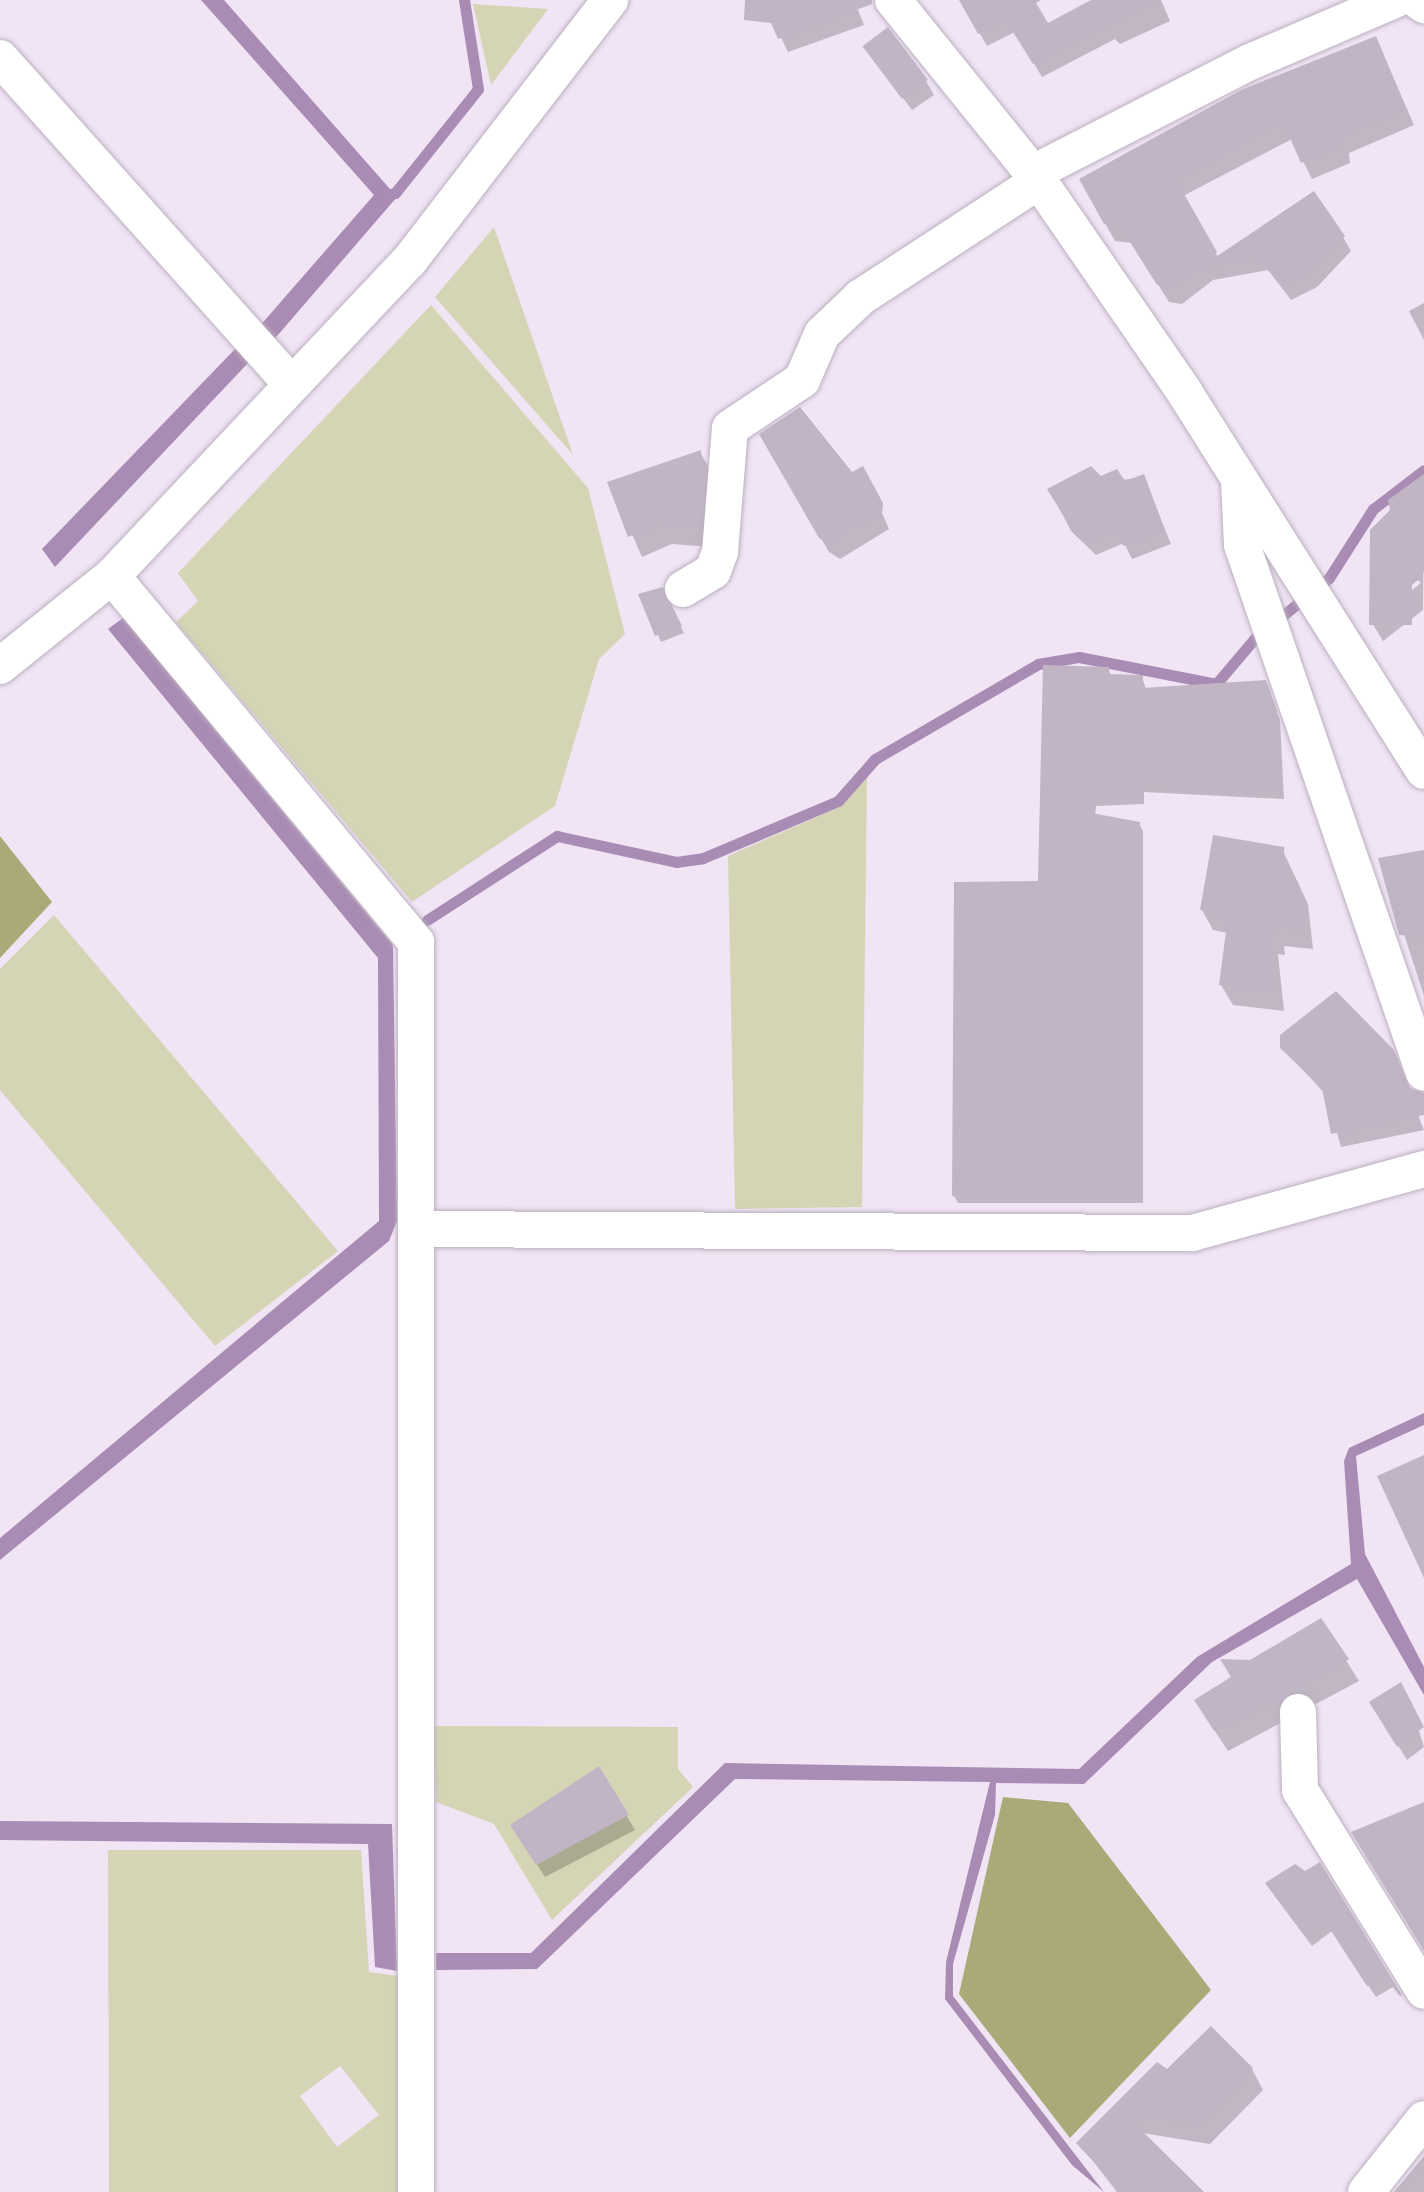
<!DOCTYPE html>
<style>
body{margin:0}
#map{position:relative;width:1424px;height:2192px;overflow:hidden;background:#f0e4f5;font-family:Georgia,serif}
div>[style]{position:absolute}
.green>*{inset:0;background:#d5d5b5}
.forest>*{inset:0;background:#aaa978}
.water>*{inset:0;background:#a98cb4}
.shadow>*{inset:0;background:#0003}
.stream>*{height:11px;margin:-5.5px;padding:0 5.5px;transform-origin:5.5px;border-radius:5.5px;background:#a98cb4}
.building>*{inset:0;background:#c1b5c5;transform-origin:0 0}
.roads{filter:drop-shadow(0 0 2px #bbb0bf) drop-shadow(0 0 2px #bbb0bf)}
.minor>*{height:36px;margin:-18px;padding:0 18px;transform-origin:18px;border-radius:18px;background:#fff}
span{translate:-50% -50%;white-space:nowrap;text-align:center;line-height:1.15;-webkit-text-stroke:6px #fff;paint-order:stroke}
</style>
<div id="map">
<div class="green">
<div style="clip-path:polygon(473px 4px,548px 9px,491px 85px)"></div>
<div style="clip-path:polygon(494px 227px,573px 455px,435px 297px)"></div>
<div style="clip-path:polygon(431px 305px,588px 488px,625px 634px,599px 659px,555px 806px,412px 902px,176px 622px,198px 601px,178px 573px)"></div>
<div style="clip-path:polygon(867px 773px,862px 1207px,735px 1209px,728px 856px,837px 808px)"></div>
<div style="clip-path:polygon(54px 915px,338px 1251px,215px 1346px,0 1090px,0 969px)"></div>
<div style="clip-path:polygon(434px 1726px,678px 1727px,678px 1769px,693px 1787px,552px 1920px,494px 1824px,436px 1802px)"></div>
<div style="clip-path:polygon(evenodd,108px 1850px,361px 1850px,369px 1972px,398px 1976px,398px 2192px,109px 2192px,108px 1850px,340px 2066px,379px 2115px,337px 2147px,300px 2096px,340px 2066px)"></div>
</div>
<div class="forest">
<div style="clip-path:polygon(0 836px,52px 902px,0 958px)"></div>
<div style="clip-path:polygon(1003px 1797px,1068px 1803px,1211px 1990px,1070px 2138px,959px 1994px)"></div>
</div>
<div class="water">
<div style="clip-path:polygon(201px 0,224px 0,397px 197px,271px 343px,258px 328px,374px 195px)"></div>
<div style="clip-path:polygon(237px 347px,249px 362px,55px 567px,42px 549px)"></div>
<div style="clip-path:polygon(123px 618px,393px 945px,397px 1221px,389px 1241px,0 1560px,0 1538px,379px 1221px,378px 958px,108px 629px)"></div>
<div style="clip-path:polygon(1424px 1413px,1424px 1425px,1356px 1456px,1365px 1554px,1424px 1667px,1424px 1695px,1357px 1579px,1212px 1662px,1084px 1784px,996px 1783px,995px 1815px,953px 1964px,953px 1996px,1104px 2192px,1072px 2165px,945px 1999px,946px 1962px,990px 1782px,735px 1779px,537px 1969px,436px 1970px,436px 1953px,531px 1953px,725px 1763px,1079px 1769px,1197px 1657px,1351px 1564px,1344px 1461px,1349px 1448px)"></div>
<div style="clip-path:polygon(0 1821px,392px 1824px,397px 1971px,375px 1967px,368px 1844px,0 1840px)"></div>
</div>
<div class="shadow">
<div style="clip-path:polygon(763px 0,854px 0,864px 25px,788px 52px)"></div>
<div style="clip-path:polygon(961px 0,1031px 0,1047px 26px,1095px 0,1161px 0,1170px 21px,1120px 44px,1115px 39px,1042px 77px,1015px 32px,987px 46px)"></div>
<div style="clip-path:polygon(1376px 38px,1414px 125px,1349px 153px,1350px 163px,1312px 179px,1292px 139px,1183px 196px,1218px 257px,1343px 237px,1351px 251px,1317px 287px,1291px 300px,1268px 270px,1213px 280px,1182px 304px,1169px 302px,1132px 243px,1115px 241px,1081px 180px)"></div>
<div style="clip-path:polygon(864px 45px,926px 81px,934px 95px,912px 110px)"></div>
<div style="clip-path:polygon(1424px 303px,1424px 340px,1409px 311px)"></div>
<div style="clip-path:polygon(761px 435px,852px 474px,862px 468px,889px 529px,840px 559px,829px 552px)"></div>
<div style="clip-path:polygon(700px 452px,712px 473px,712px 547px,672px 544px,642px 557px,610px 484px)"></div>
<div style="clip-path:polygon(1143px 477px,1171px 544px,1132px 559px,1124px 543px,1096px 555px,1071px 531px,1050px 490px)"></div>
<div style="clip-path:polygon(evenodd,1424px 485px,1423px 610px,1383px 641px,1371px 621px,1424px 485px,1418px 580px,1421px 583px,1381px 615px,1381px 610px,1418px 580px)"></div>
<div style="clip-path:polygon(662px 589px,684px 633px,661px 642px,641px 596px)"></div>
<div style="clip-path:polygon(1108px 669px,1112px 677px,1142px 677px,1146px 689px,1265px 682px,1280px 720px,1284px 799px,1144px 792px,1144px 804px,1096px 806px,1095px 816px,1139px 824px,1143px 831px,1143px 1203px,958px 1203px,954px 1196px,1040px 883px)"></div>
<div style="clip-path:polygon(1282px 849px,1308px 904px,1313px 949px,1284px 946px,1285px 955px,1278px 954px,1284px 1011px,1233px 1005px,1221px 985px,1228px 933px,1213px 930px,1202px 910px)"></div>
<div style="clip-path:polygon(1424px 852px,1424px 996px,1380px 860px)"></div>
<div style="clip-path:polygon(1282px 1047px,1392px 1051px,1424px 1130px,1341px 1147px,1326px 1095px)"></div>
<div style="clip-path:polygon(1321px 1621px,1359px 1681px,1228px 1751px,1209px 1722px,1233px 1678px)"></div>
<div style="clip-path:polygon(1409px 1698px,1424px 1747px,1407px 1760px,1380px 1716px)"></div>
<div style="clip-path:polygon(598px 1768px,635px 1830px,545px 1877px,520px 1839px)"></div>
<div style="clip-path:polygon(1295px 1866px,1399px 1994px,1393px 1987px,1376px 1997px,1332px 1931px,1312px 1946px,1275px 1896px)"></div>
<div style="clip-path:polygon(1252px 2069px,1263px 2090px,1210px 2144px,1142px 2133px,1201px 2192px,1117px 2192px,1079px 2143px,1167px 2072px)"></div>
<div style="clip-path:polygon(1424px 2156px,1424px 2192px,1394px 2192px)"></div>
</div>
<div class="stream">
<div style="left:385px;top:195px;width:10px;rotate:-11deg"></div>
<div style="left:395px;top:193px;width:133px;rotate:-51.4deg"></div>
<div style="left:478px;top:89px;width:90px;rotate:-98.9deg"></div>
<div style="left:427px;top:920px;width:155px;rotate:-32.9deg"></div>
<div style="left:557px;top:836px;width:122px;rotate:12.3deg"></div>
<div style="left:676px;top:862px;width:27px;rotate:-8deg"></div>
<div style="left:703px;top:858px;width:147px;rotate:-22.9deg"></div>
<div style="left:838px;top:801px;width:56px;rotate:-48.6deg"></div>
<div style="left:875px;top:759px;width:189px;rotate:-30.2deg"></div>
<div style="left:1038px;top:664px;width:42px;rotate:-9.7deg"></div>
<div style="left:1079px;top:657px;width:140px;rotate:11.1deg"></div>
<div style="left:1216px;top:684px;width:60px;rotate:-49.7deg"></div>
<div style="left:1255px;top:638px;width:95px;rotate:-39deg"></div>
<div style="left:1329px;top:578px;width:82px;rotate:-57.5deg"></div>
<div style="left:1373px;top:509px;width:64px;rotate:-37.4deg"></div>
</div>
<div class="building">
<div style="clip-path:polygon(745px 0,872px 0,872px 4px,778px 39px,771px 23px,744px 20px)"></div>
<div style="clip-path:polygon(959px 0,1041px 0,1036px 3px,1048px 23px,1091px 0,1156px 0,1033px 64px,1005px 19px,978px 34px)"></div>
<div style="left:888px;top:27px;width:66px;height:32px;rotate:53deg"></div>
<div style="clip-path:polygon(1376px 36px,1406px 108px,1341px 135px,1341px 146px,1301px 163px,1283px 122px,1175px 178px,1217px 252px,1172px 287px,1157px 285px,1120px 226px,1104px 224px,1079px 179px,1241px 90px)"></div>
<div style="clip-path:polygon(1314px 191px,1345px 236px,1309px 273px,1282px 287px,1258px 257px,1198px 269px)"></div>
<div style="clip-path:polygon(800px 407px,852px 472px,863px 466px,883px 503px,882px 514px,848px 528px,831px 546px,819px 538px,759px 434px)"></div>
<div style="clip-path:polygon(701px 450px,701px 527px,652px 521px,654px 527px,628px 537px,607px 482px)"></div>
<div style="clip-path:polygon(1091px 466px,1101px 476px,1117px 469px,1125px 481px,1144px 474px,1165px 530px,1123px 546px,1118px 529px,1087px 542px,1073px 531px,1047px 489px)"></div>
<div style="clip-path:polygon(1424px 474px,1424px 572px,1412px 584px,1412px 625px,1369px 625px,1370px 530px,1390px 510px,1388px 500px)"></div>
<div style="clip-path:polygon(663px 587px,682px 626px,655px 636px,638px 594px)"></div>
<div style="clip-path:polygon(1043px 665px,1109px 667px,1109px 674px,1143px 675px,1143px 688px,1266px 680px,1277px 710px,1281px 792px,1141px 785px,1140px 797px,1092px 798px,1091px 813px,1140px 822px,1139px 1196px,952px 1196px,954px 882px,1038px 881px)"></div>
<div style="clip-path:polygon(1213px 835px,1284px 847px,1285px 882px,1298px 881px,1303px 929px,1274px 926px,1275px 936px,1268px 935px,1274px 991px,1219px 985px,1228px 916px,1200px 910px)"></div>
<div style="clip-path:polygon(1424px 850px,1424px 937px,1399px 935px,1378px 858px)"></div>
<div style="clip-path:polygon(1336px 991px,1394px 1050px,1410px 1088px,1424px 1093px,1424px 1115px,1331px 1134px,1322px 1088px,1280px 1048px,1280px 1035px)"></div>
<div style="clip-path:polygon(1424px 1455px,1424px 1578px,1377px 1476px)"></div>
<div style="clip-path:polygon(1321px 1618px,1349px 1659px,1214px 1731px,1194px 1700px,1231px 1677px,1220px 1659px,1250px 1660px)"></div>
<div style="clip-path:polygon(1401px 1682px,1424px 1727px,1397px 1747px,1369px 1702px)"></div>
<div style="clip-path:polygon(599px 1766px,629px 1815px,536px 1865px,510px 1825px)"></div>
<div style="clip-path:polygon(1424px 1802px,1424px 1951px,1351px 1832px)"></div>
<div style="clip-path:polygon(1320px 1862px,1402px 1995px,1400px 1996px,1384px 1976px,1367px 1986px,1324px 1920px,1304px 1935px,1265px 1883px,1295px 1864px,1305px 1871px)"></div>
<div style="clip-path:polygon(1211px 2026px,1253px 2068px,1198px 2124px,1124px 2113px,1204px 2192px,1122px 2192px,1076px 2143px,1157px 2062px,1167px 2069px)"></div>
</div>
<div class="roads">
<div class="minor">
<div style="left:893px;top:0;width:233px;rotate:51.1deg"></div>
<div style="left:1039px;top:181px;width:257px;rotate:55.4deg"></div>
<div style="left:1185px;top:393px;width:447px;rotate:57.7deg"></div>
<div style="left:1417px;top:0;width:9px;rotate:36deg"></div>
<div style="left:0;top:58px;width:438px;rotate:48.2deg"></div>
<div style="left:1033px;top:173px;width:244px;rotate:-27.1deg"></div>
<div style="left:1250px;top:62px;width:158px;rotate:-23.2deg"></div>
<div style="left:1239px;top:481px;width:64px;rotate:87.3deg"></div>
<div style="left:1242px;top:545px;width:558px;rotate:70.98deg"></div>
<div style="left:112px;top:576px;width:476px;rotate:50.3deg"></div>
<div style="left:416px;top:942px;width:1250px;rotate:90deg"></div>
<div style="left:683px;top:589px;width:35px;rotate:-31deg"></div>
<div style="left:713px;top:571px;width:20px;rotate:-70deg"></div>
<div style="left:720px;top:552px;width:124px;rotate:-85.4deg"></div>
<div style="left:730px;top:428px;width:87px;rotate:-33.7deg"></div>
<div style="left:802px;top:380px;width:50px;rotate:-66.5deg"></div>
<div style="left:822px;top:334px;width:54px;rotate:-43.5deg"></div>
<div style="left:861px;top:297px;width:212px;rotate:-33.1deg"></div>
<div style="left:0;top:666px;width:144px;rotate:-38.8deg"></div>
<div style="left:112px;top:576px;width:434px;rotate:-46.7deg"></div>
<div style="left:410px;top:260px;width:328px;rotate:-52.4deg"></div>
<div style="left:416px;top:1229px;width:776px;rotate:0.3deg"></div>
<div style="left:1192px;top:1233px;width:241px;rotate:-15.4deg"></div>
<div style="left:1298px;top:1712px;width:78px;rotate:88.5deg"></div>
<div style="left:1300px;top:1790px;width:236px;rotate:58.3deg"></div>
<div style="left:1366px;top:2192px;width:93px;rotate:-51.5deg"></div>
</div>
</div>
</div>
